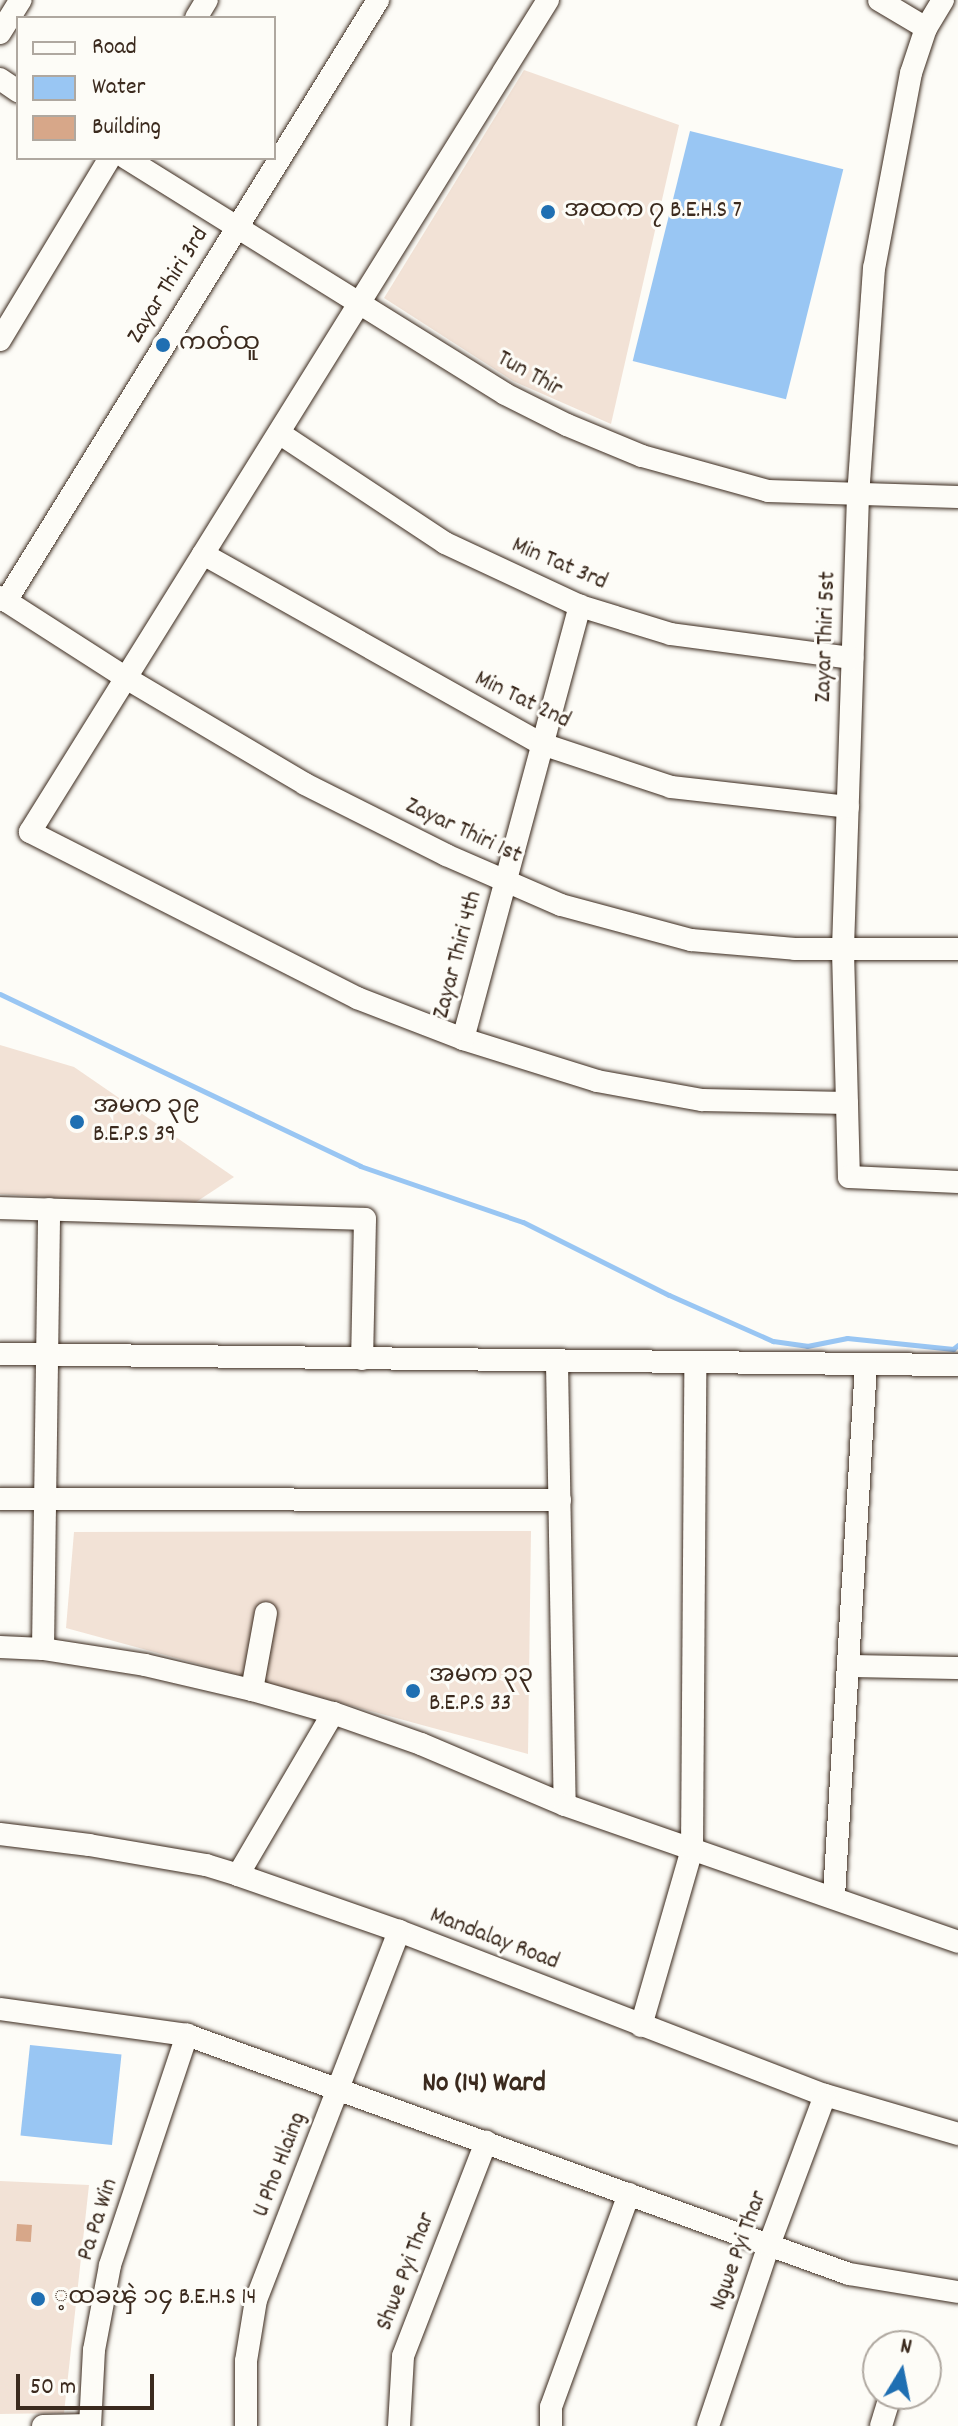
<!DOCTYPE html>
<meta charset="utf-8">
<style>
body{margin:0}
#map{position:relative;width:958px;height:2426px;overflow:hidden;background:#fdfcf7;font-family:Dekko,"Noto Sans Myanmar",sans-serif}
div>[style]{position:absolute}
.built>*{inset:0;background:#f2e2d6}
.water>*{inset:0;background:#99c6f3;transform-origin:0 0}
.stream>*{height:5px;margin:-2.5px;padding:0 2.5px;transform-origin:2.5px;border-radius:2.5px;background:#99c6f3}
.building>*{inset:0;background:#d7a789;transform-origin:0 0}
.roads{filter:drop-shadow(0 0 2px #3b2a1e) drop-shadow(0 0 2px #3b2a1e)}
.minor>*{height:22px;margin:-11px;padding:0 11px;transform-origin:11px;border-radius:11px;background:#fdfcf7}
.dots>*{width:22px;height:22px;translate:-50% -50%;box-sizing:border-box;border:4px solid #fdfcf7;border-radius:50%}
span{translate:-50% -50%;white-space:nowrap;text-align:center;line-height:1.15;-webkit-text-stroke:6px #fdfcf7;paint-order:stroke}
.poi-label{font-size:24px;color:#3b2a1e}
.left{translate:0 -50%;text-align:left}
.street-label{font-size:24px;color:#3b2a1e}
.quarter-label{font-size:28px;color:#3b2a1e;font-weight:700}
.legend{position:absolute;left:16px;top:16px;width:260px;height:144px;box-sizing:border-box;background:#fdfcf7;border:2px solid #afa8a0;margin:0;padding:10px 14px;list-style:none;font-size:24px;color:#3b2a1e}
.legend li{display:flex;align-items:center;gap:16px;height:40px}
.legend b{width:40px;border:2px solid #afa8a0}
.north{position:absolute;left:862px;top:2330px;width:80px;height:80px;box-sizing:border-box;background:#fdfcf7;border:2px solid #afa8a0;border-radius:50%;rotate:10deg;font-size:22px;font-weight:700;line-height:32px;text-align:center;color:#3b2a1e}
.north::after{content:'';display:block;margin:auto;width:28px;height:36px;background:#1f6fb2;clip-path:polygon(50% 0,100% 100%,50% 72%,0 100%)}
.scale{position:absolute;left:16px;top:2374px;width:138px;height:36px;box-sizing:border-box;border:4px solid #3b2a1e;border-top:0;padding-left:10px;font-size:24px;line-height:28px;white-space:nowrap;color:#3b2a1e;-webkit-text-stroke:6px #fdfcf7;paint-order:stroke}
</style>
<div id="map">
<div class="built">
<div style="clip-path:polygon(524px 70px,679px 125px,611px 424px,513px 381px,384px 298px)"></div>
<div style="clip-path:polygon(0 1045px,74px 1067px,234px 1177px,187px 1208px,0 1194px)"></div>
<div style="clip-path:polygon(531px 1531px,528px 1754px,66px 1628px,74px 1532px)"></div>
<div style="clip-path:polygon(0 2181px,89px 2185px,64px 2413px,0 2414px)"></div>
</div>
<div class="water">
<div style="left:690px;top:131px;width:158px;height:237px;rotate:14deg"></div>
<div style="left:30px;top:2045px;width:92px;height:91px;rotate:6deg"></div>
</div>
<div class="stream">
<div style="left:0;top:994px;width:399px;rotate:25.5deg"></div>
<div style="left:360px;top:1166px;width:172px;rotate:19deg"></div>
<div style="left:523px;top:1222px;width:163px;rotate:26.6deg"></div>
<div style="left:669px;top:1295px;width:114px;rotate:23.9deg"></div>
<div style="left:773px;top:1341px;width:34px;rotate:8deg"></div>
<div style="left:807px;top:1346px;width:41px;rotate:-11.3deg"></div>
<div style="left:847px;top:1338px;width:107px;rotate:5.9deg"></div>
<div style="left:953px;top:1349px;width:6px;rotate:-39deg"></div>
</div>
<div class="building">
<div style="left:17px;top:2224px;width:15px;height:17px;rotate:4deg"></div>
</div>
<div class="roads">
<div class="minor">
<div style="left:548px;top:0;width:980px;rotate:121.91deg"></div>
<div style="left:30px;top:832px;width:367px;rotate:26.9deg"></div>
<div style="left:357px;top:998px;width:114px;rotate:21.1deg"></div>
<div style="left:463px;top:1039px;width:140px;rotate:17.4deg"></div>
<div style="left:597px;top:1081px;width:107px;rotate:10.3deg"></div>
<div style="left:702px;top:1100px;width:145px;rotate:1.2deg"></div>
<div style="left:879px;top:0;width:55px;rotate:30.8deg"></div>
<div style="left:943px;top:0;width:33px;rotate:121deg"></div>
<div style="left:926px;top:28px;width:47px;rotate:108.4deg"></div>
<div style="left:911px;top:73px;width:198px;rotate:100.7deg"></div>
<div style="left:874px;top:268px;width:229px;rotate:94deg"></div>
<div style="left:858px;top:496px;width:455px;rotate:91.9deg"></div>
<div style="left:843px;top:951px;width:226px;rotate:88.5deg"></div>
<div style="left:849px;top:1177px;width:109px;rotate:2.6deg"></div>
<div style="left:196px;top:18px;width:21px;rotate:-59deg"></div>
<div style="left:0;top:33px;width:39px;rotate:-58deg"></div>
<div style="left:0;top:79px;width:22px;rotate:34deg"></div>
<div style="left:126px;top:158px;width:446px;rotate:31.9deg"></div>
<div style="left:505px;top:394px;width:69px;rotate:26.6deg"></div>
<div style="left:567px;top:425px;width:81px;rotate:22.5deg"></div>
<div style="left:642px;top:456px;width:131px;rotate:15.5deg"></div>
<div style="left:768px;top:491px;width:190px;rotate:1.8deg"></div>
<div style="left:0;top:340px;width:213px;rotate:-58.9deg"></div>
<div style="left:279px;top:433px;width:199px;rotate:33.5deg"></div>
<div style="left:445px;top:543px;width:149px;rotate:25deg"></div>
<div style="left:580px;top:606px;width:95px;rotate:17.1deg"></div>
<div style="left:671px;top:634px;width:183px;rotate:7.6deg"></div>
<div style="left:203px;top:554px;width:389px;rotate:29.3deg"></div>
<div style="left:542px;top:744px;width:136px;rotate:18.4deg"></div>
<div style="left:671px;top:787px;width:178px;rotate:6.4deg"></div>
<div style="left:0;top:597px;width:150px;rotate:32.7deg"></div>
<div style="left:126px;top:678px;width:208px;rotate:30.6deg"></div>
<div style="left:305px;top:784px;width:158px;rotate:26.7deg"></div>
<div style="left:446px;top:855px;width:125px;rotate:23.5deg"></div>
<div style="left:561px;top:905px;width:135px;rotate:15.1deg"></div>
<div style="left:691px;top:940px;width:104px;rotate:4.9deg"></div>
<div style="left:795px;top:949px;width:163px"></div>
<div style="left:6px;top:601px;width:707px;rotate:-58.24deg"></div>
<div style="left:463px;top:1039px;width:449px;rotate:-74.9deg"></div>
<div style="left:0;top:1208px;width:365px;rotate:1.7deg"></div>
<div style="left:365px;top:1219px;width:140px;rotate:91.2deg"></div>
<div style="left:0;top:1354px;width:958px;rotate:0.66deg"></div>
<div style="left:557px;top:1363px;width:442px;rotate:89deg"></div>
<div style="left:0;top:1499px;width:560px;rotate:0.1deg"></div>
<div style="left:0;top:1647px;width:43px;rotate:2.7deg"></div>
<div style="left:43px;top:1649px;width:103px;rotate:8.9deg"></div>
<div style="left:145px;top:1665px;width:110px;rotate:13.2deg"></div>
<div style="left:252px;top:1690px;width:84px;rotate:15.9deg"></div>
<div style="left:333px;top:1713px;width:93px;rotate:19.4deg"></div>
<div style="left:421px;top:1744px;width:156px;rotate:23deg"></div>
<div style="left:565px;top:1805px;width:416px;rotate:19.2deg"></div>
<div style="left:43px;top:1649px;width:440px;rotate:-89.2deg"></div>
<div style="left:850px;top:1666px;width:108px;rotate:1.1deg"></div>
<div style="left:252px;top:1690px;width:78px;rotate:-79.7deg"></div>
<div style="left:0;top:1834px;width:90px;rotate:7deg"></div>
<div style="left:89px;top:1845px;width:119px;rotate:9.7deg"></div>
<div style="left:206px;top:1865px;width:34px;rotate:17deg"></div>
<div style="left:238px;top:1875px;width:170px;rotate:19.2deg"></div>
<div style="left:399px;top:1931px;width:456px;rotate:21.1deg"></div>
<div style="left:825px;top:2095px;width:139px;rotate:16.3deg"></div>
<div style="left:238px;top:1875px;width:188px;rotate:-59.6deg"></div>
<div style="left:834px;top:1896px;width:532px;rotate:-86.55deg"></div>
<div style="left:0;top:2009px;width:189px;rotate:7.9deg"></div>
<div style="left:187px;top:2035px;width:704px;rotate:19.85deg"></div>
<div style="left:849px;top:2274px;width:110px;rotate:9.4deg"></div>
<div style="left:641px;top:2026px;width:184px;rotate:-73.9deg"></div>
<div style="left:692px;top:1849px;width:487px;rotate:-89.6deg"></div>
<div style="left:43px;top:2426px;width:47px;rotate:-1.2deg"></div>
<div style="left:90px;top:2426px;width:76px;rotate:-87deg"></div>
<div style="left:94px;top:2350px;width:86px;rotate:-79.3deg"></div>
<div style="left:110px;top:2265px;width:243px;rotate:-71.5deg"></div>
<div style="left:246px;top:2426px;width:65px;rotate:-90deg"></div>
<div style="left:246px;top:2361px;width:62px;rotate:-80.7deg"></div>
<div style="left:256px;top:2300px;width:396px;rotate:-68.8deg"></div>
<div style="left:399px;top:2426px;width:70px;rotate:-86.7deg"></div>
<div style="left:403px;top:2356px;width:230px;rotate:-68.8deg"></div>
<div style="left:551px;top:2426px;width:19px;rotate:-90deg"></div>
<div style="left:551px;top:2407px;width:227px;rotate:-69.9deg"></div>
<div style="left:708px;top:2426px;width:191px;rotate:-71.4deg"></div>
<div style="left:769px;top:2245px;width:160px;rotate:-69.5deg"></div>
<div style="left:881px;top:2426px;width:34px;rotate:-73deg"></div>
</div>
</div>
<div class="dots">
<div style="left:548px;top:212px;background:#1f6fb2"></div>
<div style="left:163px;top:345px;background:#1f6fb2"></div>
<div style="left:77px;top:1122px;background:#1f6fb2"></div>
<div style="left:413px;top:1691px;background:#1f6fb2"></div>
<div style="left:38px;top:2299px;background:#1f6fb2"></div>
</div>
<div class="poi-label">
<span class="left" style="left:564px;top:212px">အထက ၇ B.E.H.S 7</span>
<span class="left" style="left:179px;top:345px">ကတ်ထူ</span>
<span class="left" style="left:93px;top:1122px">အမက ၃၉<br>B.E.P.S 39</span>
<span class="left" style="left:429px;top:1691px">အမက ၃၃<br>B.E.P.S 33</span>
<span class="left" style="left:54px;top:2299px">့ထခၾဲ ၁၄ B.E.H.S 14</span>
</div>
<div class="street-label">
<span style="left:169px;top:286px;rotate:-58deg">Zayar Thiri 3rd</span>
<span style="left:529px;top:375px;rotate:29deg">Tun Thir</span>
<span style="left:559px;top:565px;rotate:23deg">Min Tat 3rd</span>
<span style="left:827px;top:637px;rotate:-88deg">Zayar Thiri 5st</span>
<span style="left:522px;top:701px;rotate:26deg">Min Tat 2nd</span>
<span style="left:463px;top:832px;rotate:25deg">Zayar Thiri 1st</span>
<span style="left:459px;top:955px;rotate:-75deg">Zayar Thiri 4th</span>
<span style="left:494px;top:1940px;rotate:21deg">Mandalay Road</span>
<span style="left:281px;top:2165px;rotate:-69deg">U Pho Hlaing</span>
<span style="left:99px;top:2220px;rotate:-72deg">Pa Pa Win</span>
<span style="left:740px;top:2251px;rotate:-70deg">Ngwe Pyi Thar</span>
<span style="left:407px;top:2272px;rotate:-69deg">Shwe Pyi Thar</span>
</div>
<div class="quarter-label">
<span style="left:484px;top:2085px">No (14) Ward</span>
</div>
<ul class="legend">
<li><b style="height:10px;background:#fdfcf7"></b>Road</li>
<li><b style="height:22px;background:#99c6f3"></b>Water</li>
<li><b style="height:22px;background:#d7a789"></b>Building</li>
</ul>
<div class="north">N</div>
<div class="scale">50 m</div>
</div>
